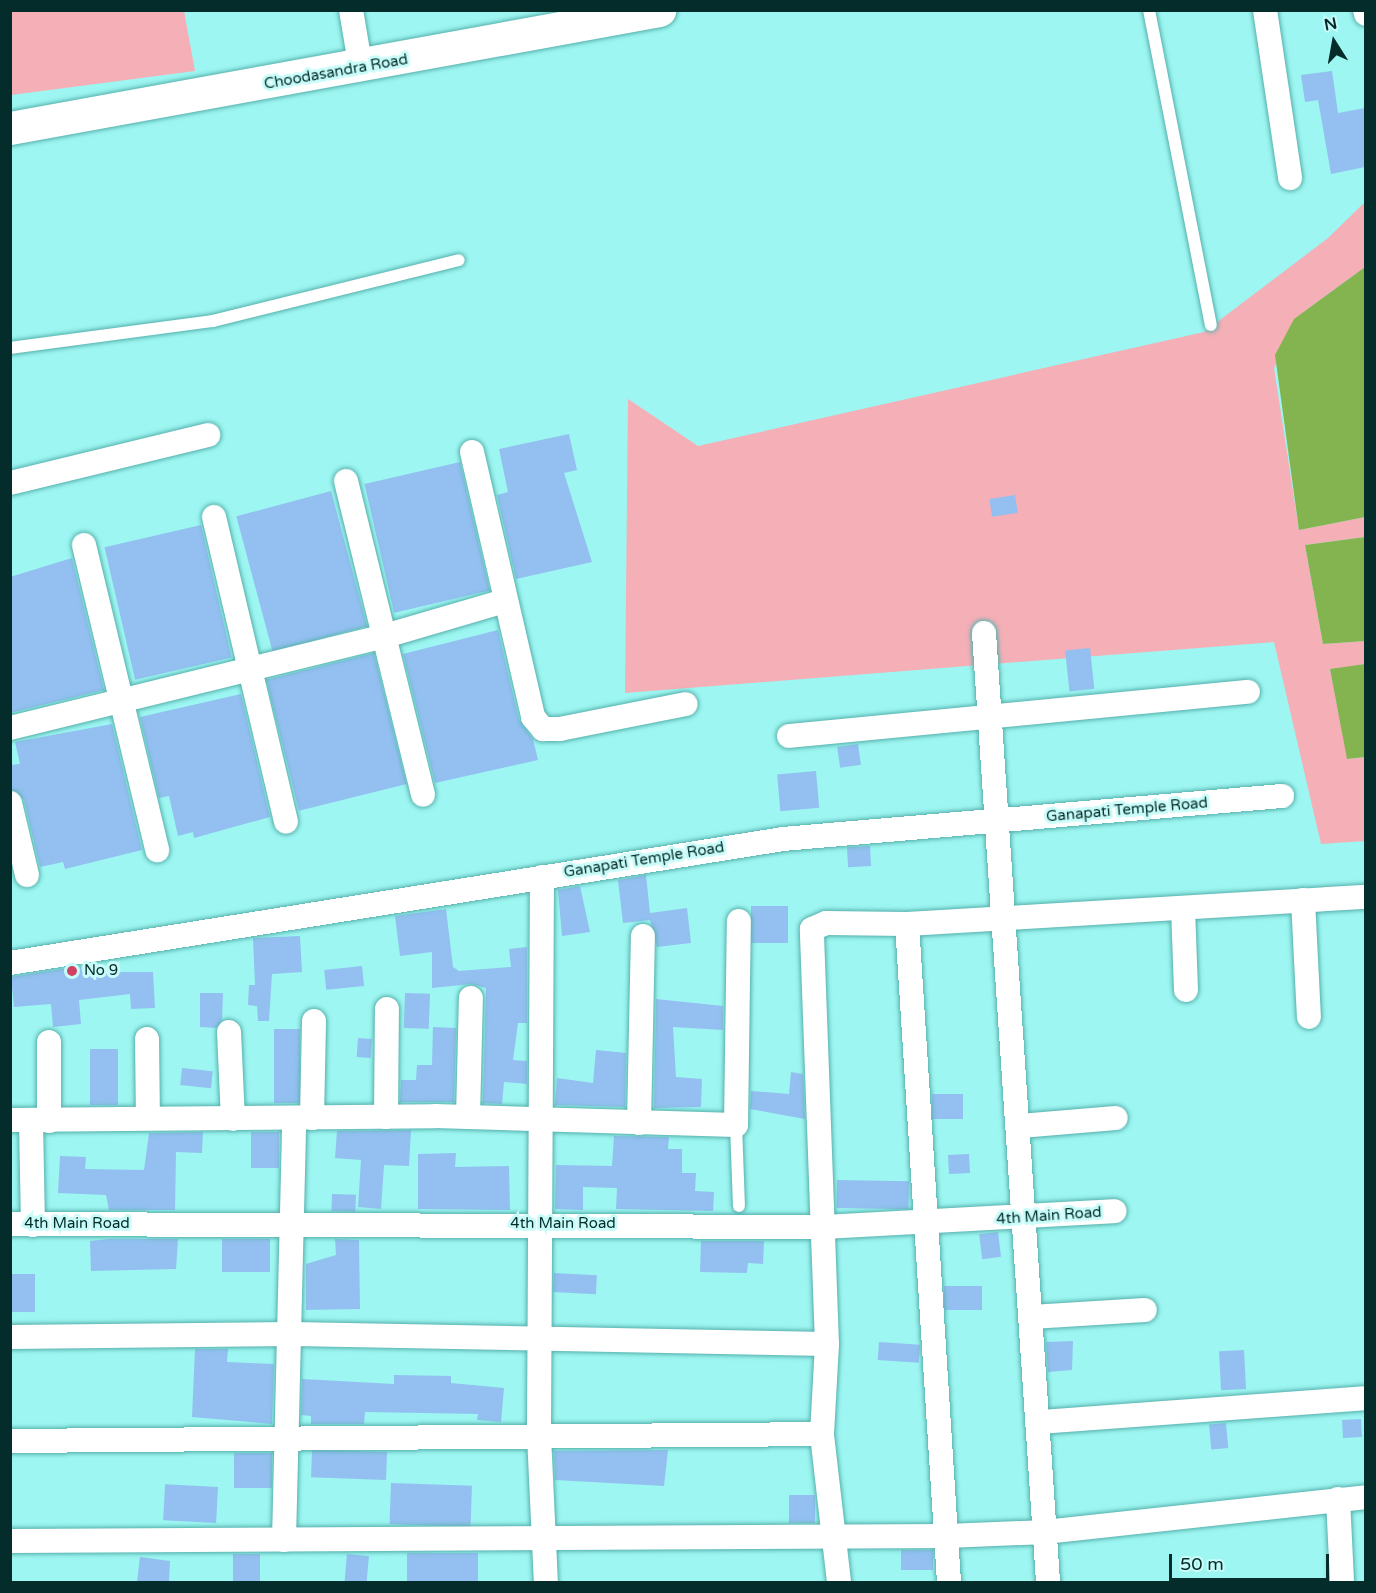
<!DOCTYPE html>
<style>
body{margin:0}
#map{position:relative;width:1376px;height:1593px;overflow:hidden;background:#9df6f1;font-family:"Varela Round",sans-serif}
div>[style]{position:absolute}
.green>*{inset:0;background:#f5afb7}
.water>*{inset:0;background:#83b450}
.building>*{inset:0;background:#93c0f1;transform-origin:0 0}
.roads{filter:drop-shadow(0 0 2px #56b0ac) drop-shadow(0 0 2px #56b0ac)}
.lane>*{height:12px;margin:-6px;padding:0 6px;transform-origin:6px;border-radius:6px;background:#fff}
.street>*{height:24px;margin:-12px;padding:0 12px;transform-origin:12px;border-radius:12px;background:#fff}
.secondary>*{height:33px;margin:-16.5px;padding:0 16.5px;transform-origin:16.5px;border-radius:16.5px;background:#fff}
.dots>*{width:16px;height:16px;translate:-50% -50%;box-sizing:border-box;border:3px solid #c9fcf9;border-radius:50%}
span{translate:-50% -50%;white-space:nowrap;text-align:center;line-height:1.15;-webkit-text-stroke:6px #c9fcf9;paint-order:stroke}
.street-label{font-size:15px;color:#032c2a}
.poi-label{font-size:15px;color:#032c2a}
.left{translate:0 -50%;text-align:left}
.frame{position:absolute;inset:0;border:12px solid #032c2a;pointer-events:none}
.north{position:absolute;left:1304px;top:12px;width:60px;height:60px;-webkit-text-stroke:4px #c9fcf9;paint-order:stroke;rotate:349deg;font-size:16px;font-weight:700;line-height:24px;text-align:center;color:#032c2a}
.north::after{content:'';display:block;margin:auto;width:21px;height:27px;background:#032c2a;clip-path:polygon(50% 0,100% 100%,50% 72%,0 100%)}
.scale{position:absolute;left:1169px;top:1554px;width:160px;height:27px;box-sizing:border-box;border:3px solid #032c2a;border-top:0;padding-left:8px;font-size:18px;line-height:21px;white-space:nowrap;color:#032c2a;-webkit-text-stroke:4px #c9fcf9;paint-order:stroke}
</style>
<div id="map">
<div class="green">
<div style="clip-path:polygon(10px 11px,184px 11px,195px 71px,11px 95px)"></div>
<div style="clip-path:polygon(1365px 202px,1365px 267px,1305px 311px,1274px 368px,1299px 530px,1365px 517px,1365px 537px,1305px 545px,1323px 644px,1365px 641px,1365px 664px,1330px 670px,1348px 759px,1365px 757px,1365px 841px,1321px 844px,1274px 642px,625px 693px,628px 399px,698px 446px,1204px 332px,1328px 238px)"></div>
</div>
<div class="water">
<div style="clip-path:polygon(1365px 267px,1365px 517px,1299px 530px,1275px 355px,1294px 319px)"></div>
<div style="clip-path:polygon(1365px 537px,1365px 641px,1323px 644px,1305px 545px)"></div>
<div style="clip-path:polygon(1365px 664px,1365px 757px,1347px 759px,1330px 669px)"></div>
</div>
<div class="building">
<div style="clip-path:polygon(1332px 71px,1338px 113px,1365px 108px,1365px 167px,1331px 174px,1318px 100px,1305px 102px,1301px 75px)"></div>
<div style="clip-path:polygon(569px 434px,577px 470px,564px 473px,592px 562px,516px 579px,497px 495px,508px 492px,499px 449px)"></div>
<div style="left:460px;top:462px;width:132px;height:98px;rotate:77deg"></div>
<div style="left:331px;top:491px;width:140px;height:98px;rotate:75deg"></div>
<div style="left:1015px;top:495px;width:18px;height:26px;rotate:81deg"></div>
<div style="left:201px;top:525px;width:136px;height:99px;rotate:77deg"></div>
<div style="clip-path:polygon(72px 558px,104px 690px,10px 713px,10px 577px)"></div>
<div style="clip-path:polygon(498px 630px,519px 720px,533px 739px,538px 760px,435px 783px,403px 654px)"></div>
<div style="left:1090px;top:648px;width:41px;height:25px;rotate:84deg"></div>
<div style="left:374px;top:653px;width:135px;height:111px;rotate:76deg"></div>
<div style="clip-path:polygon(241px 694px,270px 817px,194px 838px,193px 832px,178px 836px,169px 796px,159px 798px,140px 717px)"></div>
<div style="clip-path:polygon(112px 724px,142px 850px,65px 869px,63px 862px,40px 867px,24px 800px,10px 789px,10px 765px,20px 764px,15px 742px)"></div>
<div style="left:858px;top:744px;width:21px;height:21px;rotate:82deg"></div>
<div style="left:816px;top:771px;width:37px;height:39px;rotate:85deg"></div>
<div style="left:870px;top:846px;width:20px;height:23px;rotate:87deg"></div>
<div style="clip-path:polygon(646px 875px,650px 913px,687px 908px,691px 943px,657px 947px,650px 920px,623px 923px,618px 880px)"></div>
<div style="clip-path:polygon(580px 886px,590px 932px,562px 936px,558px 890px)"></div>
<div style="left:751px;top:906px;width:37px;height:37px"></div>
<div style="clip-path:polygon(446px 909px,453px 967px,459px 971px,511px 967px,509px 949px,527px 947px,527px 1023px,518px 1023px,513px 1060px,527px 1061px,527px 1084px,504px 1082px,502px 1104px,483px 1103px,486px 988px,471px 984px,432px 988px,432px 952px,400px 956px,395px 916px)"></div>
<div style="clip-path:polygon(300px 936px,302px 972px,272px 974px,269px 1021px,258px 1021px,257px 1006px,248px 1005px,249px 985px,255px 985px,253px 938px)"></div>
<div style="clip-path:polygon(81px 966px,82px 972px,153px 972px,155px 1008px,131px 1009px,130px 994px,79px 1000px,81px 1024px,53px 1027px,51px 1004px,14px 1007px,11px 977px)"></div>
<div style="left:362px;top:966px;width:20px;height:38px;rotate:84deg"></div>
<div style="clip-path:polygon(200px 993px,223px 993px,222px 1020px,216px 1028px,200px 1027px)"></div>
<div style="left:405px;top:993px;width:25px;height:35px;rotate:2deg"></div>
<div style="clip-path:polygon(656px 999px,723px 1006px,723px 1030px,673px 1027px,676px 1077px,702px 1079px,701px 1107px,654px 1108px)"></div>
<div style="clip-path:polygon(433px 1027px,456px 1028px,454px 1102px,400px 1102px,401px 1080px,416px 1080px,417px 1065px,432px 1065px)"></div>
<div style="left:274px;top:1029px;width:26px;height:74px"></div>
<div style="left:358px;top:1038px;width:14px;height:19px;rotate:4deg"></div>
<div style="left:90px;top:1049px;width:28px;height:56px"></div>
<div style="clip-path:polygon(596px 1050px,626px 1053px,625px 1107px,555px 1105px,557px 1078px,593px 1083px)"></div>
<div style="left:182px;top:1068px;width:31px;height:17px;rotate:6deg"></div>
<div style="clip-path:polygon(791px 1072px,803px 1074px,805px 1119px,750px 1109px,751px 1091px,789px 1094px)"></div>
<div style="left:963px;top:1094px;width:25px;height:31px;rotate:90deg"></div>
<div style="clip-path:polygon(411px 1130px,409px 1166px,384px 1165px,381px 1209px,358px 1207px,361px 1160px,335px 1158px,337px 1131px)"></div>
<div style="clip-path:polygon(203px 1132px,202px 1153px,176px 1152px,175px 1210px,109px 1210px,106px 1195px,58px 1193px,60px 1156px,86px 1157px,85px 1169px,144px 1170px,149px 1133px)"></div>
<div style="left:251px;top:1132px;width:28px;height:36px"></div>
<div style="clip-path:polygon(614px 1136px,669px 1137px,668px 1149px,682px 1149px,682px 1173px,696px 1173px,695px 1191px,714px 1192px,713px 1211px,616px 1209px,617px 1188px,583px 1187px,583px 1210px,555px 1209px,556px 1165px,612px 1166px)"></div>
<div style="clip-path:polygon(456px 1153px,455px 1167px,509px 1166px,510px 1210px,418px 1209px,418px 1154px)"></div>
<div style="left:969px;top:1154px;width:19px;height:21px;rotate:87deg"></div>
<div style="left:837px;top:1180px;width:72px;height:28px;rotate:1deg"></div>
<div style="left:332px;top:1194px;width:24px;height:17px;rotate:2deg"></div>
<div style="left:998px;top:1232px;width:25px;height:19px;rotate:83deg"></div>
<div style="clip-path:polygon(108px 1239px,178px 1239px,176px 1269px,91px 1271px,90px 1241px)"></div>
<div style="left:222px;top:1239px;width:48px;height:33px"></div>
<div style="clip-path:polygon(335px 1239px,359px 1240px,360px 1309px,306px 1310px,306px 1264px,336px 1255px)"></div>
<div style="clip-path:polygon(701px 1241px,764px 1241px,763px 1264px,748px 1263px,747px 1273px,700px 1272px)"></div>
<div style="left:554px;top:1273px;width:43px;height:19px;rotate:3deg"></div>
<div style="left:10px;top:1274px;width:25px;height:38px"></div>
<div style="left:982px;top:1286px;width:24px;height:38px;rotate:90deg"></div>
<div style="clip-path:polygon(1073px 1341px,1072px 1370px,1048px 1372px,1046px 1342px)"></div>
<div style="left:879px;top:1342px;width:41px;height:18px;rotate:4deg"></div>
<div style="clip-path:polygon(195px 1349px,228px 1349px,227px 1362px,274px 1364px,272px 1424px,192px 1417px)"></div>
<div style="left:1244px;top:1350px;width:39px;height:25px;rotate:87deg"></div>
<div style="clip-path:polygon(394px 1375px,451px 1376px,451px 1383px,504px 1388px,501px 1422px,477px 1420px,478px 1414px,365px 1412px,364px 1424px,311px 1424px,311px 1416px,301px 1415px,302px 1379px,394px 1384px)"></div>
<div style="left:1361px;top:1419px;width:18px;height:19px;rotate:87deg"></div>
<div style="left:1226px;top:1423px;width:25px;height:17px;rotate:85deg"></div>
<div style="clip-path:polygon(668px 1450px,664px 1486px,555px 1480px,554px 1451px)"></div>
<div style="left:387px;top:1452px;width:28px;height:75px;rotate:92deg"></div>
<div style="left:234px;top:1453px;width:38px;height:35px"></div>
<div style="left:391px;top:1483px;width:81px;height:41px;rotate:2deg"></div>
<div style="left:218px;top:1487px;width:36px;height:53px;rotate:93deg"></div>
<div style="left:789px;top:1495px;width:26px;height:28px"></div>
<div style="left:933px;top:1550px;width:20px;height:32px;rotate:90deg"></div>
<div style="left:407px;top:1553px;width:71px;height:29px"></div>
<div style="left:233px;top:1554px;width:27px;height:28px"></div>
<div style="left:347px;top:1554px;width:22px;height:28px;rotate:5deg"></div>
<div style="clip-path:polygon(140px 1557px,170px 1561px,169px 1582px,137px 1582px)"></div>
</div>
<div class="roads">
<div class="lane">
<div style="left:1149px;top:10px;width:321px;rotate:78.9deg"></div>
<div style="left:10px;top:348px;width:205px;rotate:-7.6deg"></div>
<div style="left:213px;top:321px;width:253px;rotate:-13.9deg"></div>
<div style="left:736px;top:1125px;width:81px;rotate:87.9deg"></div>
</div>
<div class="street">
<div style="left:351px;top:10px;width:60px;rotate:80.4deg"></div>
<div style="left:1265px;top:10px;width:170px;rotate:81.5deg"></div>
<div style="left:1365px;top:10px;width:4px;rotate:76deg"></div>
<div style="left:472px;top:452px;width:272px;rotate:77deg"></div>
<div style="left:533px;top:717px;width:16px;rotate:50deg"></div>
<div style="left:543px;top:729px;width:17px"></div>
<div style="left:560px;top:729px;width:128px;rotate:-11.2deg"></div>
<div style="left:346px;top:481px;width:323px;rotate:76.2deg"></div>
<div style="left:10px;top:483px;width:204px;rotate:-13.6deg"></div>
<div style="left:214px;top:517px;width:313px;rotate:76.7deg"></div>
<div style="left:84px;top:545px;width:314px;rotate:76.5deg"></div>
<div style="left:984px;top:633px;width:951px;rotate:86.14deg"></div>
<div style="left:10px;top:728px;width:386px;rotate:-13.8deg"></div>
<div style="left:385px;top:636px;width:125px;rotate:-16.3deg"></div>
<div style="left:789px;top:736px;width:461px;rotate:-5.5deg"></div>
<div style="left:10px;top:803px;width:74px;rotate:76.7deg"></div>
<div style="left:542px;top:877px;width:559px;rotate:90.31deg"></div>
<div style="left:539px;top:1436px;width:146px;rotate:87.3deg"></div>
<div style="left:1303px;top:900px;width:117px;rotate:87.1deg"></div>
<div style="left:1183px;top:908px;width:82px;rotate:87.9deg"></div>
<div style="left:907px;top:924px;width:659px;rotate:86.35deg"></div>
<div style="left:10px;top:963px;width:783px;rotate:-9.11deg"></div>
<div style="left:783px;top:839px;width:501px;rotate:-4.93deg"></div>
<div style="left:229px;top:1032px;width:87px;rotate:87.4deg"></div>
<div style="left:147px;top:1039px;width:79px;rotate:89.3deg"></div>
<div style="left:386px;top:1117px;width:108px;rotate:-89.5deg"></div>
<div style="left:468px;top:1117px;width:119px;rotate:-88.6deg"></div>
<div style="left:312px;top:1118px;width:97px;rotate:-88.8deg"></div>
<div style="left:10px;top:1120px;width:425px;rotate:-0.5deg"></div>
<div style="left:435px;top:1116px;width:301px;rotate:1.7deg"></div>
<div style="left:736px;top:1125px;width:204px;rotate:-89.2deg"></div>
<div style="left:31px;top:1121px;width:104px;rotate:88.9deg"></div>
<div style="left:49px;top:1121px;width:79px;rotate:-90deg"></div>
<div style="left:639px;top:1123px;width:187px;rotate:-88.8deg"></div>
<div style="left:1020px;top:1126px;width:96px;rotate:-4.8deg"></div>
<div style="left:10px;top:1224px;width:812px;rotate:0.21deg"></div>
<div style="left:822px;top:1227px;width:293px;rotate:-3.1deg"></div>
<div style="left:1031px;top:1317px;width:114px;rotate:-3.5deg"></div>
<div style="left:10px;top:1337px;width:282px;rotate:-0.6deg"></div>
<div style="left:292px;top:1334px;width:535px;rotate:1.07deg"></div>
<div style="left:1040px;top:1422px;width:327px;rotate:-4.2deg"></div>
<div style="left:10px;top:1441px;width:812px;rotate:-0.49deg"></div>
<div style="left:1338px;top:1499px;width:83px;rotate:87.2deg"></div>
<div style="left:284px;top:1540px;width:421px;rotate:-88.6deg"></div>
<div style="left:10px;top:1541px;width:937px;rotate:-0.31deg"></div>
<div style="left:947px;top:1536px;width:98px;rotate:-2.3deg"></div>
<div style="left:1045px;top:1532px;width:323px;rotate:-6.2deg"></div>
<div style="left:839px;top:1582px;width:149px;rotate:-96.6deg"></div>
<div style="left:822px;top:1434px;width:90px;rotate:-86.8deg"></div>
<div style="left:827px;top:1344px;width:415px;rotate:-92.1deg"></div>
<div style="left:812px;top:929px;width:15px;rotate:-23deg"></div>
<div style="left:826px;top:923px;width:81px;rotate:0.7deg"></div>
<div style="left:907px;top:924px;width:460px;rotate:-3.4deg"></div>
</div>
<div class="secondary">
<div style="left:10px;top:128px;width:660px;rotate:-10.3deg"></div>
</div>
</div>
<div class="dots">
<div style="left:72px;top:971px;background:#d14262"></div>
</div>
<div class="street-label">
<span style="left:336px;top:72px;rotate:-10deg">Choodasandra Road</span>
<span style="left:1127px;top:810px;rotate:-5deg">Ganapati Temple Road</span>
<span style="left:644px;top:860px;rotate:-9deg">Ganapati Temple Road</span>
<span style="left:1049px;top:1216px;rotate:-4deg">4th Main Road</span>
<span style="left:77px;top:1224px">4th Main Road</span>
<span style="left:563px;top:1224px">4th Main Road</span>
</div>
<div class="poi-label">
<span class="left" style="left:84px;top:971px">No 9</span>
</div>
<div class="frame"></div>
<div class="north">N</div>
<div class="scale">50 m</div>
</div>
